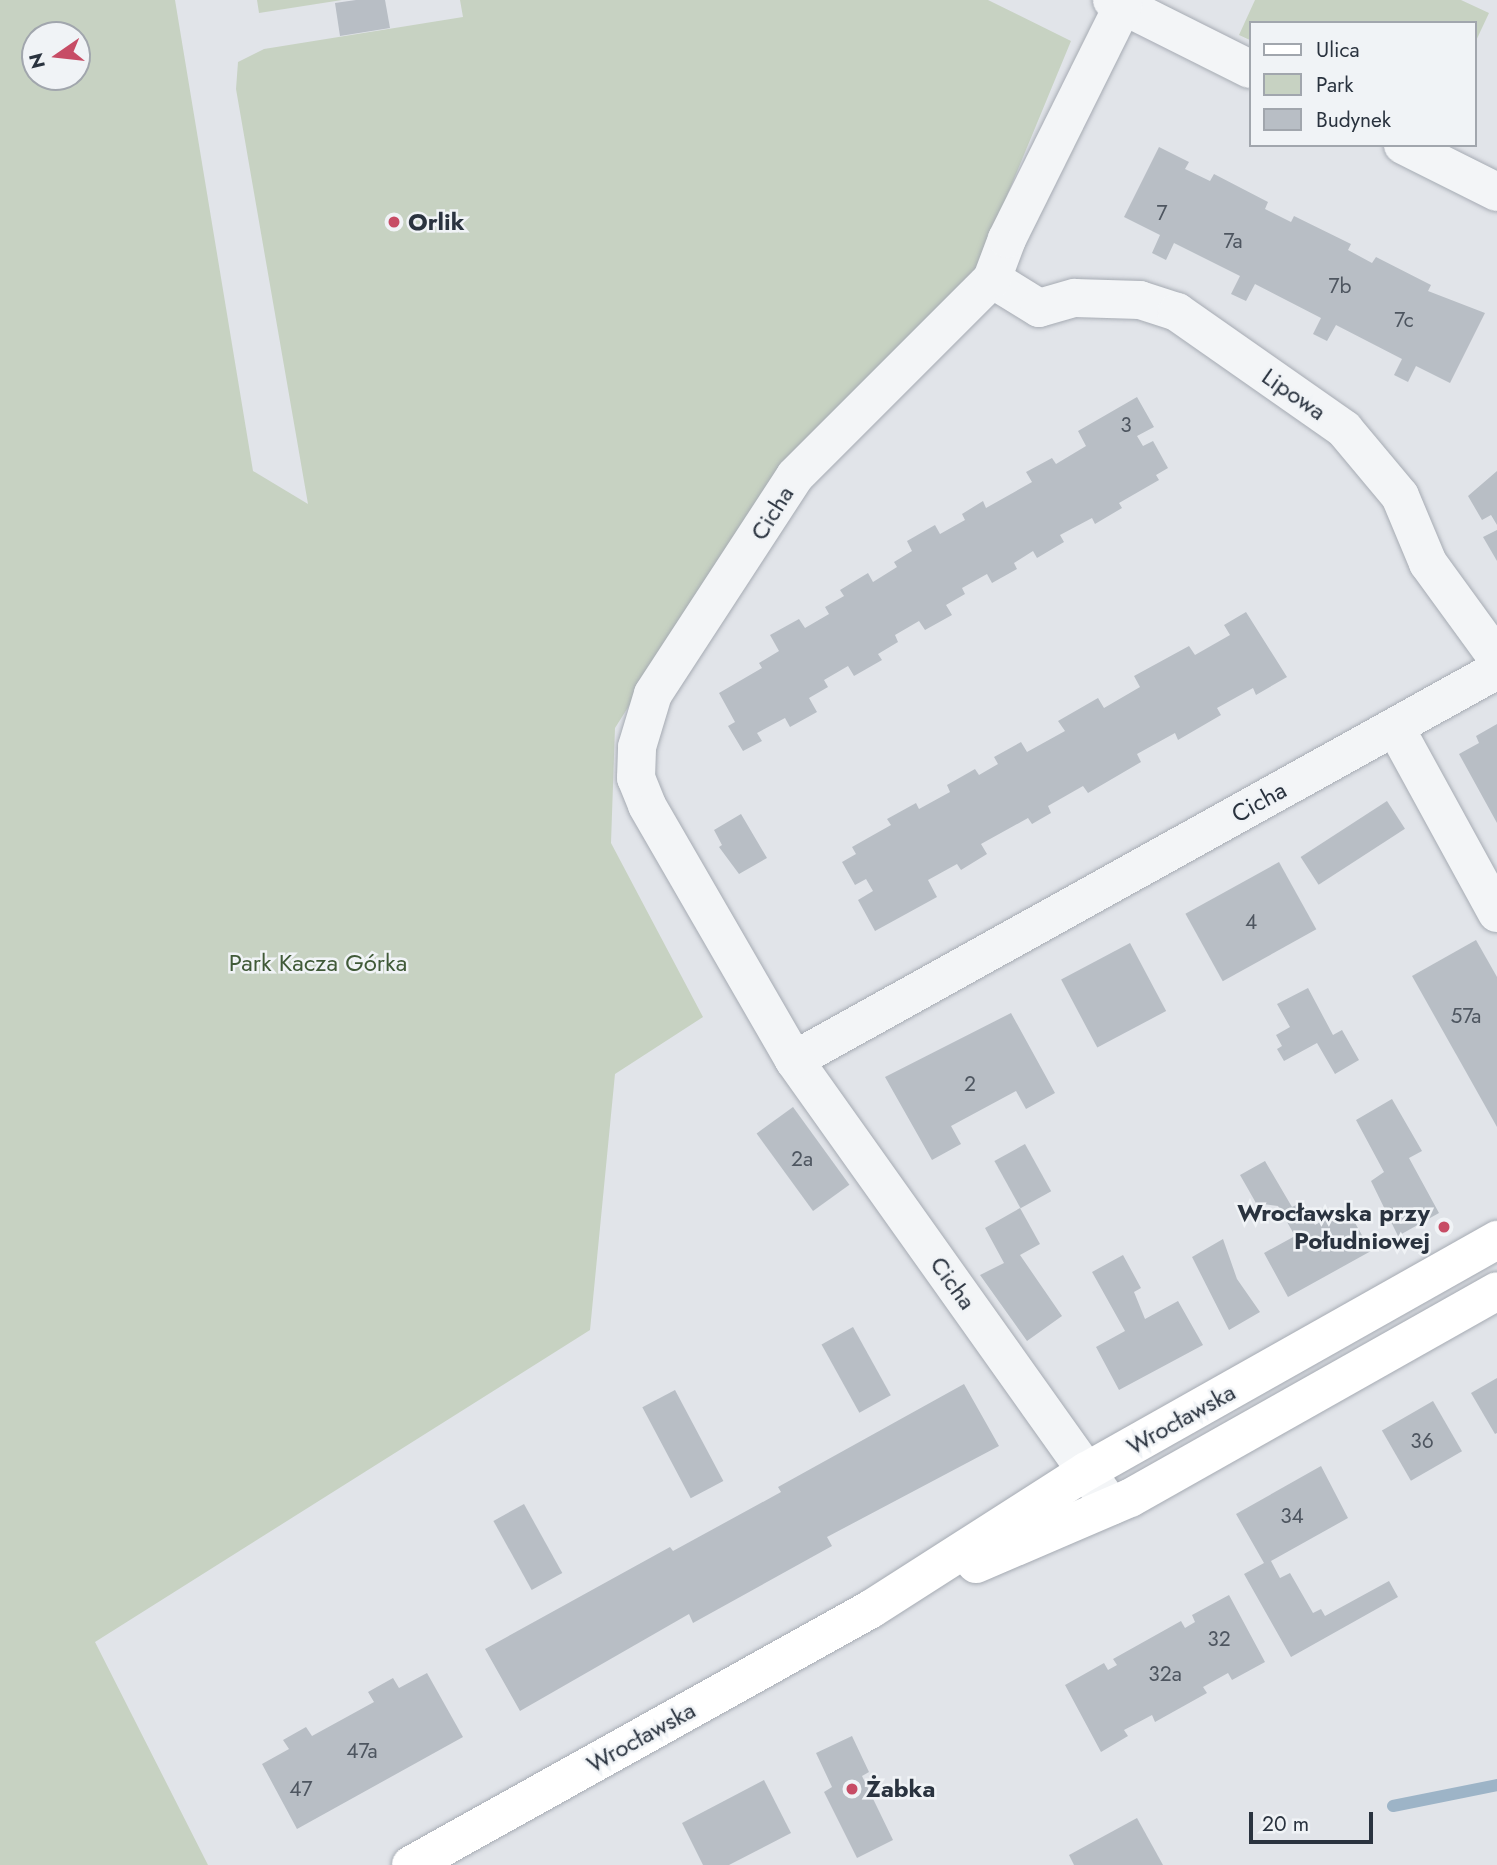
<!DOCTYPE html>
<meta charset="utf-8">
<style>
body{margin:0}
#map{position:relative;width:1497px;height:1865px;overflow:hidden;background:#e1e4e9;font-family:Jost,sans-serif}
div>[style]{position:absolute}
.green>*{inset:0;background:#c7d2c2}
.stream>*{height:12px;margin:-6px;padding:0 6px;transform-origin:6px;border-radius:6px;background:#9db4c7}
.building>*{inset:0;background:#b8bec5;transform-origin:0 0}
.roads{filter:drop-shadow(0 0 2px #a6abb3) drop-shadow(0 0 2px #a6abb3)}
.street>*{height:38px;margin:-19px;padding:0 19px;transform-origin:19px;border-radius:19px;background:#f3f5f7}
.secondary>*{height:38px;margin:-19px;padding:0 19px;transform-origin:19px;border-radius:19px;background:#fff}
.dots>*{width:19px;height:19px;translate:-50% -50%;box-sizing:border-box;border:4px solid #f0f3f6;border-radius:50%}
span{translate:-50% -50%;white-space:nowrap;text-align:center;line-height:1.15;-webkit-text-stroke:5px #f0f3f6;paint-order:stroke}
.number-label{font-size:21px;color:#4e5660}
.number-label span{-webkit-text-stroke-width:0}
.poi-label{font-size:24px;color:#2a333f;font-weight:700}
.left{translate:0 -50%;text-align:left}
.right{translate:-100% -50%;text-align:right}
.street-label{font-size:24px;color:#2a333f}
.park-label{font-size:24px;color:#405a38}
.legend{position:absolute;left:1249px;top:21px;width:228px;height:126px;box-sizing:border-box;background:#f0f3f6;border:2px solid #a1a6ad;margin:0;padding:9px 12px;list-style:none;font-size:21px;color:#2a333f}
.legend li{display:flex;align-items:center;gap:14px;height:35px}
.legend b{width:35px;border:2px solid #a1a6ad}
.north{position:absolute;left:21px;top:21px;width:70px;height:70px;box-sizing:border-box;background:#f0f3f6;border:2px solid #a1a6ad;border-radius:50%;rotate:256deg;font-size:19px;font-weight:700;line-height:28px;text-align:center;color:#2a333f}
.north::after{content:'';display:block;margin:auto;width:24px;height:32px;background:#c74c65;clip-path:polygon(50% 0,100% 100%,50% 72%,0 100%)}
.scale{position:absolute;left:1249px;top:1812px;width:124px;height:32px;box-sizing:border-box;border:4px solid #2a333f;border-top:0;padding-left:9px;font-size:21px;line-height:24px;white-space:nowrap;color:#2a333f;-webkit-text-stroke:5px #f0f3f6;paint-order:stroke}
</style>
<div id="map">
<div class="green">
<div style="clip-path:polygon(evenodd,0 0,175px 0,253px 471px,308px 504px,236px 89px,238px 62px,264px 49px,463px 17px,460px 0,988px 0,1071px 41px,959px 312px,918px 380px,784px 460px,615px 728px,611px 843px,703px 1017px,615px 1074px,590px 1330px,95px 1642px,208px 1865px,0 1865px,0 0,35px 35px,77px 35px,77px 77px,35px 77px,35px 35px)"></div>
<div style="clip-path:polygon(257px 0,342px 0,259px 13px)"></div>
<div style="clip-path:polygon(1255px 0,1461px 0,1489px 13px,1474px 45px,1474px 23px,1250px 23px,1250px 40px,1239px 35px)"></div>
</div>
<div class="stream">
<div style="left:1393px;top:1806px;width:106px;rotate:-11.4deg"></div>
</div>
<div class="building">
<div style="clip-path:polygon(356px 0,385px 0,390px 28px,340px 36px,335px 3px)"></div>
<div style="clip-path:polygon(1159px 147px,1189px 162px,1185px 169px,1210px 181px,1214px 174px,1268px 202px,1265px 209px,1291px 222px,1294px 216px,1351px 244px,1348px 250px,1372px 263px,1376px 257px,1431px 285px,1428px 291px,1485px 313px,1450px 383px,1416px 366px,1408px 382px,1394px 375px,1402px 359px,1336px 325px,1327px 341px,1313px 334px,1321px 318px,1255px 284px,1246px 301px,1231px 294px,1240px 276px,1174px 243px,1166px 260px,1152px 253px,1160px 235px,1124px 217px)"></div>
<div style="clip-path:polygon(1137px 397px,1154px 427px,1137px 436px,1143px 446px,1153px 441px,1168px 468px,1156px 475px,1159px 480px,1119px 503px,1122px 508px,1095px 524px,1092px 518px,1060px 535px,1064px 542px,1037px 558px,1033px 551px,1014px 563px,1017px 569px,992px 583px,987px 574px,962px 588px,965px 594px,946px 605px,952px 615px,925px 630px,919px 621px,895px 635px,898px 642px,878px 654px,882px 660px,854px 676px,848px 666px,824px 680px,828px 687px,809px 698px,817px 712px,790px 727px,785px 718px,757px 733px,762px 741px,743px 751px,728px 726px,735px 722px,719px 693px,762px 668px,759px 663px,779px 651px,770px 635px,799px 619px,805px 628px,829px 614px,825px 607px,844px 596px,840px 590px,868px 573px,873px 582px,897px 567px,894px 562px,912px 551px,907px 541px,935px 525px,940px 534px,965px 520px,962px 514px,983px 501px,986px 508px,1032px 482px,1026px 472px,1052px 458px,1056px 464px,1086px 446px,1078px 431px)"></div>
<div style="clip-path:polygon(1497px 471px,1497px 525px,1491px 515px,1482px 520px,1468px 496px)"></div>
<div style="clip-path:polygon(1497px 530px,1497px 561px,1483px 537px)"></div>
<div style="clip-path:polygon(1246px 612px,1287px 677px,1256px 695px,1253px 688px,1217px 708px,1221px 715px,1178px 740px,1175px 733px,1137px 754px,1141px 762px,1088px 793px,1083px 786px,1048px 806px,1051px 813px,1032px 824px,1028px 818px,981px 844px,987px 854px,961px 870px,957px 864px,928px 880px,937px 897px,875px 931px,858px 900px,873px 891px,866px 879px,855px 885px,842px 862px,856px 854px,852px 847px,891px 825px,887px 819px,916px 803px,919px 809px,950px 792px,947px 785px,975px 769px,979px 775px,998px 764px,994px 757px,1021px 742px,1027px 752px,1065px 731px,1058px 721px,1098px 698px,1104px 708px,1140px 687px,1134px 676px,1189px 646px,1195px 655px,1230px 635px,1224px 625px)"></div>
<div style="clip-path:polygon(1497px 724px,1497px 823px,1459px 754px,1479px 743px,1476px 736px)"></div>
<div style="left:1387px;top:801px;width:33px;height:103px;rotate:57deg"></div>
<div style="clip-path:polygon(741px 814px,767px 858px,739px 874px,719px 847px,722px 845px,714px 830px)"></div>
<div style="left:1279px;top:862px;width:77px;height:107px;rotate:61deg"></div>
<div style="clip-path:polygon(1476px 940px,1497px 977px,1497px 1127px,1412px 976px)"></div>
<div style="left:1130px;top:943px;width:77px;height:78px;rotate:62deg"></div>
<div style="clip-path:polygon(1308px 988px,1333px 1035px,1342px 1030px,1359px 1060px,1335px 1074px,1317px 1043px,1284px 1061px,1277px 1049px,1282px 1046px,1276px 1035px,1290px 1027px,1277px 1004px)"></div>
<div style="clip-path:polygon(1011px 1013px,1055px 1093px,1026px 1109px,1016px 1091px,951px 1126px,961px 1144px,932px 1160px,885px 1077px)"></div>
<div style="clip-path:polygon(1392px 1099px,1422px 1151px,1409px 1158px,1439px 1213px,1398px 1236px,1371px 1181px,1384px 1172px,1356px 1120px)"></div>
<div style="left:793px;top:1107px;width:96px;height:45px;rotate:54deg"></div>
<div style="left:1025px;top:1144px;width:54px;height:35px;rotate:61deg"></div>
<div style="clip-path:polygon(1265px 1161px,1292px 1207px,1302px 1202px,1315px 1225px,1346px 1207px,1371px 1251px,1288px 1297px,1264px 1253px,1295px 1236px,1278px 1206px,1256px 1203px,1240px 1175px)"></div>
<div style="clip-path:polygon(1020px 1208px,1040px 1244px,1020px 1255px,1062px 1316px,1027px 1341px,980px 1275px,1004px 1263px,985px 1228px)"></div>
<div style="clip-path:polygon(1223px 1239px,1237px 1279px,1260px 1312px,1229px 1330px,1192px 1257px)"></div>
<div style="clip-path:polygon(1123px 1255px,1141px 1288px,1134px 1292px,1145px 1319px,1178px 1301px,1203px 1345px,1119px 1390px,1096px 1347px,1125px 1331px,1092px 1272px)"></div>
<div style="left:853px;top:1327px;width:78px;height:36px;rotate:61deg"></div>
<div style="clip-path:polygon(1497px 1378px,1497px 1433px,1495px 1434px,1471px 1393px)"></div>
<div style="clip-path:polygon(964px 1384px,999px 1446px,827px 1537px,832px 1546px,693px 1623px,689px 1614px,520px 1711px,485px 1649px,670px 1547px,673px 1551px,781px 1492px,778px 1487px)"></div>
<div style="left:675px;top:1390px;width:103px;height:37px;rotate:62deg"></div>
<div style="left:1433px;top:1401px;width:58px;height:59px;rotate:60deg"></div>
<div style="clip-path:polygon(1321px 1466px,1348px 1518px,1271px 1561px,1280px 1578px,1290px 1573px,1313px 1613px,1321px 1609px,1325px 1616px,1389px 1581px,1398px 1597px,1291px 1657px,1244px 1574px,1264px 1563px,1236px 1514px)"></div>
<div style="left:524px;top:1504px;width:79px;height:35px;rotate:61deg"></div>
<div style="clip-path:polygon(1229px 1595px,1265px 1662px,1232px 1680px,1228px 1673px,1203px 1687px,1207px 1693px,1155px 1722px,1152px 1715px,1124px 1730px,1128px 1736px,1101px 1752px,1065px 1685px,1104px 1663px,1108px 1670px,1117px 1665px,1113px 1659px,1181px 1621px,1185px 1628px,1195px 1622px,1192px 1615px)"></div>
<div style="clip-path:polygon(427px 1673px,463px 1737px,297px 1829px,262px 1764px,289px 1749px,283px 1740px,306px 1727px,312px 1736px,374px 1702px,368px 1692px,393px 1678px,399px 1688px)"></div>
<div style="clip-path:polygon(852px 1736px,869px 1772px,862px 1776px,893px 1840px,857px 1858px,824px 1792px,832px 1787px,816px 1753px)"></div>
<div style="clip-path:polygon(764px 1780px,791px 1833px,729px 1865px,703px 1865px,682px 1823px)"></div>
<div style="clip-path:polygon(1137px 1818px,1163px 1865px,1074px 1865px,1069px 1855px)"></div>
</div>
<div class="roads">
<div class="street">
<div style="left:1112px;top:0;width:154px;rotate:26.6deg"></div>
<div style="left:1403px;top:145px;width:105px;rotate:26.6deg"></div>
<div style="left:992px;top:279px;width:55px;rotate:31.7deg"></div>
<div style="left:1039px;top:308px;width:37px;rotate:-16deg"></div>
<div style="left:1075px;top:298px;width:65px;rotate:1.8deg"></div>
<div style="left:1140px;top:300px;width:39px;rotate:18deg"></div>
<div style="left:1177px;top:312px;width:204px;rotate:35deg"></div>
<div style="left:1344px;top:429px;width:87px;rotate:50.1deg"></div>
<div style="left:1400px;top:496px;width:73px;rotate:67.3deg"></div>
<div style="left:1428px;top:563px;width:117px;rotate:54deg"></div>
<div style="left:1395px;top:727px;width:212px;rotate:61.3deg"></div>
<div style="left:794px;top:1060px;width:804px;rotate:-29.02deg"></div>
<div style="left:1111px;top:1506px;width:547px;rotate:-125.4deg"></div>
<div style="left:794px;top:1060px;width:294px;rotate:-120deg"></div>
<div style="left:647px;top:805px;width:29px;rotate:-112deg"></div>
<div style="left:636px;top:778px;width:31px;rotate:-88deg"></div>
<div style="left:637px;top:747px;width:55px;rotate:-73.2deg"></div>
<div style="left:653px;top:694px;width:260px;rotate:-56.9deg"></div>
<div style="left:795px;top:476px;width:279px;rotate:-45deg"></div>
<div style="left:992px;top:279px;width:43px;rotate:-69.4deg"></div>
<div style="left:1007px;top:239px;width:261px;rotate:-63.6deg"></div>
</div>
<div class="secondary">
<div style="left:976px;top:1564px;width:168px;rotate:-23.2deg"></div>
<div style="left:1130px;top:1498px;width:421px;rotate:-29.4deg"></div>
<div style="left:411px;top:1865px;width:526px;rotate:-29.1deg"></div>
<div style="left:871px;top:1609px;width:256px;rotate:-32.6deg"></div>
<div style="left:1087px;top:1471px;width:471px;rotate:-29.4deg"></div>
</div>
</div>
<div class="dots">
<div style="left:394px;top:222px;background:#c74c65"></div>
<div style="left:1444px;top:1227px;background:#c74c65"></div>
<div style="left:852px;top:1789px;background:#c74c65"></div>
</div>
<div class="number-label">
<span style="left:1162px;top:213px">7</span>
<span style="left:1233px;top:241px">7a</span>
<span style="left:1340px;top:286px">7b</span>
<span style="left:1404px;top:320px">7c</span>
<span style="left:1126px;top:425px">3</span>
<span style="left:1251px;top:922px">4</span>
<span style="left:1466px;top:1016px">57a</span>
<span style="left:970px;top:1084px">2</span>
<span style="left:802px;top:1159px">2a</span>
<span style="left:1422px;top:1441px">36</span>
<span style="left:1292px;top:1516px">34</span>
<span style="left:1219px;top:1639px">32</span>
<span style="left:1165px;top:1674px">32a</span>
<span style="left:362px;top:1751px">47a</span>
<span style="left:301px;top:1789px">47</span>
</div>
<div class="poi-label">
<span class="left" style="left:408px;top:222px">Orlik</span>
<span class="right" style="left:1430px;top:1227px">Wrocławska przy<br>Południowej</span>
<span class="left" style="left:866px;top:1789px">Żabka</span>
</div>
<div class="street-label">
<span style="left:1294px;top:394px;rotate:35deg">Lipowa</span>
<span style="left:772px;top:513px;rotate:-58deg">Cicha</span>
<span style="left:1259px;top:802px;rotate:-29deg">Cicha</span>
<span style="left:953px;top:1283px;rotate:54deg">Cicha</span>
<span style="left:1181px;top:1419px;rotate:-29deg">Wrocławska</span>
<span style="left:641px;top:1737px;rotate:-29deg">Wrocławska</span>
</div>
<div class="park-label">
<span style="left:318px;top:963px">Park Kacza Górka</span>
</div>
<ul class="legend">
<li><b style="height:9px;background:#fff"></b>Ulica</li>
<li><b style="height:19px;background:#c7d2c2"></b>Park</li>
<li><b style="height:19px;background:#b8bec5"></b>Budynek</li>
</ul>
<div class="north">N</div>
<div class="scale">20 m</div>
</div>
